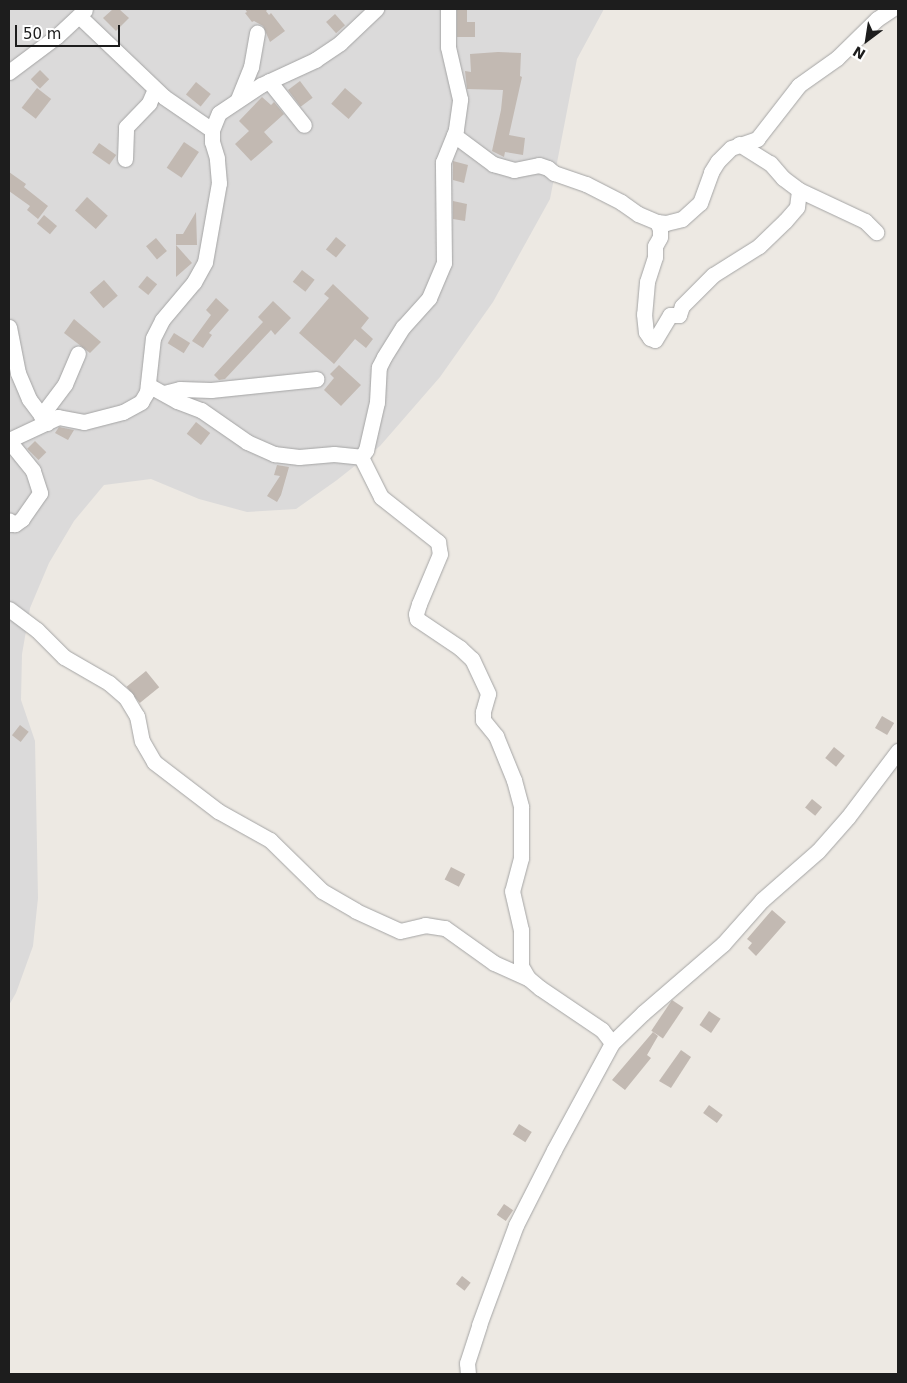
<!DOCTYPE html>
<style>
body{margin:0}
#map{position:relative;width:907px;height:1383px;overflow:hidden;background:#ede9e3;font-family:"DejaVu Sans",sans-serif}
div>[style]{position:absolute}
.residential>*{inset:0;background:#dbdada}
.building>*{inset:0;background:#c2b9b2;transform-origin:0 0}
.roads{filter:drop-shadow(0 0 1px #a4a4a4) drop-shadow(0 0 1px #a4a4a4)}
.street>*{height:15px;margin:-7.5px;padding:0 7.5px;transform-origin:7.5px;border-radius:7.5px;background:#fff}
span{translate:-50% -50%;white-space:nowrap;text-align:center;line-height:1.15;-webkit-text-stroke:5px #fff;paint-order:stroke}
.frame{position:absolute;inset:0;border:10px solid #1d1d1d;pointer-events:none}
.north{position:absolute;left:842px;top:15px;width:50px;height:50px;-webkit-text-stroke:4px #fff;paint-order:stroke;rotate:211deg;font-size:14px;font-weight:700;line-height:20px;text-align:center;color:#1d1d1d}
.north::after{content:'';display:block;margin:auto;width:18px;height:22px;background:#1d1d1d;clip-path:polygon(50% 0,100% 100%,50% 72%,0 100%)}
.scale{position:absolute;left:15px;top:25px;width:105px;height:22px;box-sizing:border-box;border:2px solid #1d1d1d;border-top:0;padding-left:6px;font-size:15px;line-height:18px;white-space:nowrap;color:#1d1d1d;-webkit-text-stroke:4px #fff;paint-order:stroke}
</style>
<div id="map">
<div class="residential">
<div style="clip-path:polygon(9px 9px,604px 9px,577px 59px,550px 199px,493px 302px,440px 377px,380px 446px,337px 480px,296px 509px,247px 512px,199px 499px,151px 479px,104px 485px,74px 521px,49px 563px,30px 608px,22px 654px,21px 700px,35px 741px,38px 898px,33px 946px,16px 993px,9px 1005px)"></div>
</div>
<div class="building">
<div style="clip-path:polygon(113px 9px,119px 9px,129px 18px,116px 31px,103px 18px)"></div>
<div style="clip-path:polygon(245px 9px,268px 9px,266px 11px,269px 15px,271px 13px,285px 31px,270px 42px,263px 26px,254px 21px,252px 22px,245px 13px,247px 12px)"></div>
<div style="clip-path:polygon(457px 10px,467px 10px,467px 22px,475px 22px,475px 37px,457px 37px)"></div>
<div style="left:335px;top:14px;width:15px;height:12px;rotate:48deg"></div>
<div style="clip-path:polygon(498px 52px,521px 53px,520px 76px,522px 77px,509px 135px,525px 138px,523px 155px,505px 152px,504px 157px,492px 151px,501px 110px,503px 90px,467px 89px,465px 71px,471px 72px,470px 54px)"></div>
<div style="left:40px;top:70px;width:13px;height:13px;rotate:45deg"></div>
<div style="left:300px;top:81px;width:21px;height:15px;rotate:53deg"></div>
<div style="left:196px;top:82px;width:19px;height:16px;rotate:39deg"></div>
<div style="left:37px;top:88px;width:18px;height:25px;rotate:38deg"></div>
<div style="left:345px;top:88px;width:23px;height:21px;rotate:41deg"></div>
<div style="clip-path:polygon(262px 97px,271px 105px,274px 102px,284px 114px,264px 132px,273px 142px,251px 161px,235px 144px,249px 131px,239px 121px)"></div>
<div style="left:184px;top:142px;width:18px;height:31px;rotate:34deg"></div>
<div style="left:99px;top:143px;width:21px;height:12px;rotate:35deg"></div>
<div style="clip-path:polygon(453px 161px,468px 165px,464px 183px,453px 180px)"></div>
<div style="clip-path:polygon(9px 172px,26px 184px,24px 187px,48px 206px,38px 219px,27px 210px,30px 206px,9px 191px)"></div>
<div style="left:87px;top:197px;width:28px;height:18px;rotate:42deg"></div>
<div style="clip-path:polygon(453px 201px,467px 204px,465px 221px,453px 219px)"></div>
<div style="clip-path:polygon(196px 212px,197px 245px,176px 245px,176px 234px,183px 234px)"></div>
<div style="left:44px;top:215px;width:17px;height:11px;rotate:40deg"></div>
<div style="left:336px;top:237px;width:13px;height:16px;rotate:39deg"></div>
<div style="left:156px;top:238px;width:17px;height:13px;rotate:50deg"></div>
<div style="clip-path:polygon(176px 245px,192px 263px,176px 277px)"></div>
<div style="left:302px;top:270px;width:16px;height:15px;rotate:38deg"></div>
<div style="left:147px;top:276px;width:13px;height:14px;rotate:39deg"></div>
<div style="left:104px;top:280px;width:21px;height:19px;rotate:49deg"></div>
<div style="clip-path:polygon(333px 284px,369px 318px,361px 328px,373px 339px,366px 348px,355px 339px,334px 364px,299px 333px,329px 298px,324px 294px)"></div>
<div style="clip-path:polygon(216px 298px,229px 310px,209px 333px,212px 335px,203px 348px,192px 341px,211px 315px,206px 310px)"></div>
<div style="clip-path:polygon(273px 301px,291px 318px,275px 335px,271px 330px,225px 379px,219px 380px,214px 375px,263px 322px,258px 317px)"></div>
<div style="clip-path:polygon(74px 319px,101px 342px,90px 353px,64px 333px)"></div>
<div style="left:174px;top:333px;width:19px;height:12px;rotate:32deg"></div>
<div style="clip-path:polygon(339px 365px,361px 385px,341px 406px,324px 390px,334px 378px,330px 374px)"></div>
<div style="left:196px;top:422px;width:18px;height:15px;rotate:38deg"></div>
<div style="clip-path:polygon(59px 427px,74px 430px,68px 440px,55px 433px)"></div>
<div style="left:35px;top:441px;width:16px;height:11px;rotate:45deg"></div>
<div style="clip-path:polygon(277px 465px,289px 467px,281px 495px,277px 502px,267px 496px,280px 476px,274px 475px)"></div>
<div style="left:146px;top:671px;width:21px;height:25px;rotate:51deg"></div>
<div style="left:882px;top:716px;width:14px;height:14px;rotate:30deg"></div>
<div style="left:20px;top:725px;width:11px;height:13px;rotate:38deg"></div>
<div style="left:834px;top:747px;width:14px;height:14px;rotate:39deg"></div>
<div style="left:812px;top:799px;width:13px;height:11px;rotate:39deg"></div>
<div style="left:451px;top:867px;width:16px;height:14px;rotate:27deg"></div>
<div style="clip-path:polygon(772px 910px,786px 922px,756px 956px,748px 948px,752px 943px,747px 939px)"></div>
<div style="left:672px;top:1000px;width:14px;height:37px;rotate:34deg"></div>
<div style="left:709px;top:1011px;width:14px;height:17px;rotate:34deg"></div>
<div style="clip-path:polygon(653px 1032px,658px 1036px,647px 1055px,651px 1058px,625px 1090px,612px 1080px)"></div>
<div style="clip-path:polygon(681px 1050px,691px 1057px,671px 1088px,659px 1081px)"></div>
<div style="left:709px;top:1105px;width:17px;height:10px;rotate:36deg"></div>
<div style="left:519px;top:1124px;width:15px;height:12px;rotate:32deg"></div>
<div style="left:504px;top:1204px;width:11px;height:13px;rotate:34deg"></div>
<div style="left:462px;top:1276px;width:11px;height:10px;rotate:38deg"></div>
</div>
<div class="roads">
<div class="street">
<div style="left:79px;top:16px;width:117px;rotate:43.6deg"></div>
<div style="left:164px;top:97px;width:58px;rotate:34.5deg"></div>
<div style="left:9px;top:72px;width:60px;rotate:-36.9deg"></div>
<div style="left:57px;top:36px;width:38px;rotate:-43deg"></div>
<div style="left:269px;top:81px;width:56px;rotate:51.5deg"></div>
<div style="left:238px;top:99px;width:35px;rotate:-68deg"></div>
<div style="left:251px;top:67px;width:35px;rotate:-80deg"></div>
<div style="left:454px;top:135px;width:49px;rotate:36.6deg"></div>
<div style="left:493px;top:164px;width:22px;rotate:16deg"></div>
<div style="left:514px;top:170px;width:25px;rotate:-11deg"></div>
<div style="left:539px;top:165px;width:9px;rotate:18deg"></div>
<div style="left:548px;top:168px;width:8px;rotate:40deg"></div>
<div style="left:554px;top:173px;width:34px;rotate:19deg"></div>
<div style="left:586px;top:184px;width:39px;rotate:27deg"></div>
<div style="left:621px;top:202px;width:21px;rotate:35deg"></div>
<div style="left:638px;top:214px;width:21px;rotate:23deg"></div>
<div style="left:657px;top:222px;width:9px;rotate:6deg"></div>
<div style="left:666px;top:223px;width:16px;rotate:-14deg"></div>
<div style="left:682px;top:219px;width:24px;rotate:-42deg"></div>
<div style="left:700px;top:203px;width:33px;rotate:-70deg"></div>
<div style="left:711px;top:172px;width:13px;rotate:-58deg"></div>
<div style="left:718px;top:161px;width:18px;rotate:-45deg"></div>
<div style="left:731px;top:148px;width:28px;rotate:-19deg"></div>
<div style="left:757px;top:139px;width:68px;rotate:-52.1deg"></div>
<div style="left:799px;top:85px;width:47px;rotate:-35.4deg"></div>
<div style="left:837px;top:58px;width:56px;rotate:-44.3deg"></div>
<div style="left:877px;top:19px;width:18px;rotate:-34deg"></div>
<div style="left:739px;top:144px;width:36px;rotate:32deg"></div>
<div style="left:770px;top:163px;width:20px;rotate:49deg"></div>
<div style="left:783px;top:178px;width:20px;rotate:37deg"></div>
<div style="left:799px;top:190px;width:73px;rotate:25.2deg"></div>
<div style="left:865px;top:221px;width:16px;rotate:45deg"></div>
<div style="left:125px;top:159px;width:32px;rotate:-88deg"></div>
<div style="left:126px;top:127px;width:33px;rotate:-46deg"></div>
<div style="left:149px;top:103px;width:15px;rotate:-67deg"></div>
<div style="left:657px;top:222px;width:8px;rotate:67deg"></div>
<div style="left:660px;top:229px;width:8px;rotate:90deg"></div>
<div style="left:660px;top:237px;width:10px;rotate:119deg"></div>
<div style="left:655px;top:246px;width:11px;rotate:90deg"></div>
<div style="left:655px;top:257px;width:26px;rotate:108deg"></div>
<div style="left:647px;top:282px;width:32px;rotate:95deg"></div>
<div style="left:644px;top:314px;width:18px;rotate:84deg"></div>
<div style="left:646px;top:332px;width:7px;rotate:56deg"></div>
<div style="left:650px;top:338px;width:5px;rotate:22deg"></div>
<div style="left:655px;top:340px;width:29px;rotate:-59deg"></div>
<div style="left:670px;top:315px;width:9px"></div>
<div style="left:679px;top:315px;width:9px;rotate:-72deg"></div>
<div style="left:682px;top:306px;width:44px;rotate:-45deg"></div>
<div style="left:713px;top:275px;width:54px;rotate:-32.2deg"></div>
<div style="left:759px;top:246px;width:36px;rotate:-44deg"></div>
<div style="left:785px;top:221px;width:18px;rotate:-49deg"></div>
<div style="left:797px;top:207px;width:17px;rotate:-83deg"></div>
<div style="left:9px;top:327px;width:47px;rotate:78.9deg"></div>
<div style="left:18px;top:373px;width:28px;rotate:67deg"></div>
<div style="left:29px;top:399px;width:30px;rotate:53deg"></div>
<div style="left:148px;top:385px;width:33px;rotate:29deg"></div>
<div style="left:177px;top:401px;width:26px;rotate:21deg"></div>
<div style="left:201px;top:410px;width:56px;rotate:34.8deg"></div>
<div style="left:247px;top:442px;width:30px;rotate:24deg"></div>
<div style="left:274px;top:454px;width:25px;rotate:7deg"></div>
<div style="left:299px;top:457px;width:35px;rotate:-5deg"></div>
<div style="left:334px;top:454px;width:27px;rotate:6deg"></div>
<div style="left:361px;top:457px;width:9px;rotate:-54deg"></div>
<div style="left:366px;top:450px;width:49px;rotate:-77.1deg"></div>
<div style="left:377px;top:402px;width:35px;rotate:-87deg"></div>
<div style="left:379px;top:367px;width:11px;rotate:-63deg"></div>
<div style="left:384px;top:357px;width:36px;rotate:-58deg"></div>
<div style="left:403px;top:327px;width:39px;rotate:-48deg"></div>
<div style="left:429px;top:298px;width:38px;rotate:-67deg"></div>
<div style="left:444px;top:263px;width:101px;rotate:-90.6deg"></div>
<div style="left:443px;top:162px;width:35px;rotate:-68deg"></div>
<div style="left:456px;top:129px;width:30px;rotate:-82deg"></div>
<div style="left:460px;top:99px;width:53px;rotate:-103deg"></div>
<div style="left:448px;top:47px;width:38px;rotate:-90deg"></div>
<div style="left:164px;top:393px;width:16px;rotate:-14deg"></div>
<div style="left:180px;top:389px;width:31px;rotate:2deg"></div>
<div style="left:211px;top:390px;width:106px;rotate:-6deg"></div>
<div style="left:41px;top:416px;width:40px;rotate:-53deg"></div>
<div style="left:65px;top:384px;width:33px;rotate:-67deg"></div>
<div style="left:9px;top:440px;width:54px;rotate:-25.1deg"></div>
<div style="left:58px;top:417px;width:26px;rotate:11deg"></div>
<div style="left:84px;top:422px;width:40px;rotate:-14.4deg"></div>
<div style="left:123px;top:412px;width:21px;rotate:-29deg"></div>
<div style="left:141px;top:402px;width:12px;rotate:-59deg"></div>
<div style="left:147px;top:392px;width:54px;rotate:-83.7deg"></div>
<div style="left:153px;top:338px;width:20px;rotate:-63deg"></div>
<div style="left:162px;top:320px;width:50px;rotate:-49.9deg"></div>
<div style="left:194px;top:282px;width:23px;rotate:-61deg"></div>
<div style="left:205px;top:262px;width:80px;rotate:-80deg"></div>
<div style="left:219px;top:183px;width:25px;rotate:-95deg"></div>
<div style="left:217px;top:158px;width:17px;rotate:-107deg"></div>
<div style="left:212px;top:142px;width:12px;rotate:-90deg"></div>
<div style="left:212px;top:130px;width:18px;rotate:-68deg"></div>
<div style="left:219px;top:113px;width:50px;rotate:-33.7deg"></div>
<div style="left:261px;top:85px;width:60px;rotate:-24.8deg"></div>
<div style="left:315px;top:60px;width:30px;rotate:-34deg"></div>
<div style="left:340px;top:43px;width:50px;rotate:-43.4deg"></div>
<div style="left:9px;top:441px;width:38px;rotate:51deg"></div>
<div style="left:33px;top:471px;width:23px;rotate:72deg"></div>
<div style="left:40px;top:493px;width:32px;rotate:125deg"></div>
<div style="left:22px;top:519px;width:9px;rotate:144deg"></div>
<div style="left:15px;top:524px;width:4px;rotate:180deg"></div>
<div style="left:11px;top:524px;width:4px;rotate:-117deg"></div>
<div style="left:361px;top:457px;width:45px;rotate:63.4deg"></div>
<div style="left:381px;top:497px;width:73px;rotate:38.3deg"></div>
<div style="left:438px;top:542px;width:12px;rotate:81deg"></div>
<div style="left:440px;top:554px;width:54px;rotate:112.8deg"></div>
<div style="left:419px;top:604px;width:10px;rotate:107deg"></div>
<div style="left:416px;top:614px;width:5px;rotate:79deg"></div>
<div style="left:417px;top:619px;width:52px;rotate:34deg"></div>
<div style="left:460px;top:648px;width:16px;rotate:43deg"></div>
<div style="left:472px;top:659px;width:38px;rotate:65deg"></div>
<div style="left:488px;top:694px;width:19px;rotate:106deg"></div>
<div style="left:483px;top:712px;width:8px;rotate:90deg"></div>
<div style="left:483px;top:720px;width:21px;rotate:51deg"></div>
<div style="left:496px;top:736px;width:48px;rotate:67.8deg"></div>
<div style="left:514px;top:780px;width:28px;rotate:75deg"></div>
<div style="left:521px;top:807px;width:51px;rotate:90deg"></div>
<div style="left:521px;top:858px;width:34px;rotate:105deg"></div>
<div style="left:512px;top:891px;width:40px;rotate:77deg"></div>
<div style="left:521px;top:930px;width:36px;rotate:90deg"></div>
<div style="left:521px;top:966px;width:14px;rotate:60deg"></div>
<div style="left:528px;top:978px;width:16px;rotate:40deg"></div>
<div style="left:540px;top:988px;width:75px;rotate:34.1deg"></div>
<div style="left:602px;top:1030px;width:16px;rotate:52deg"></div>
<div style="left:9px;top:609px;width:35px;rotate:37deg"></div>
<div style="left:37px;top:630px;width:38px;rotate:45deg"></div>
<div style="left:64px;top:657px;width:52px;rotate:30deg"></div>
<div style="left:109px;top:683px;width:23px;rotate:41deg"></div>
<div style="left:126px;top:698px;width:21px;rotate:59deg"></div>
<div style="left:137px;top:716px;width:25px;rotate:79deg"></div>
<div style="left:142px;top:741px;width:24px;rotate:60deg"></div>
<div style="left:154px;top:762px;width:81px;rotate:37.4deg"></div>
<div style="left:218px;top:811px;width:60px;rotate:29.1deg"></div>
<div style="left:270px;top:840px;width:73px;rotate:44.4deg"></div>
<div style="left:322px;top:891px;width:39px;rotate:30deg"></div>
<div style="left:356px;top:911px;width:48px;rotate:24.4deg"></div>
<div style="left:400px;top:931px;width:26px;rotate:-13deg"></div>
<div style="left:425px;top:925px;width:20px;rotate:9deg"></div>
<div style="left:445px;top:928px;width:60px;rotate:35.5deg"></div>
<div style="left:494px;top:963px;width:37px;rotate:24deg"></div>
<div style="left:468px;top:1374px;width:11px;rotate:-95deg"></div>
<div style="left:467px;top:1363px;width:40px;rotate:-72deg"></div>
<div style="left:479px;top:1325px;width:107px;rotate:-69.7deg"></div>
<div style="left:516px;top:1225px;width:84px;rotate:-63.1deg"></div>
<div style="left:554px;top:1150px;width:122px;rotate:-61.5deg"></div>
<div style="left:612px;top:1043px;width:43px;rotate:-44.1deg"></div>
<div style="left:643px;top:1013px;width:106px;rotate:-40.8deg"></div>
<div style="left:723px;top:944px;width:59px;rotate:-48.4deg"></div>
<div style="left:762px;top:900px;width:74px;rotate:-41.2deg"></div>
<div style="left:818px;top:851px;width:45px;rotate:-48.6deg"></div>
<div style="left:848px;top:817px;width:83px;rotate:-52.9deg"></div>
</div>
</div>
<div class="frame"></div>
<div class="north">N</div>
<div class="scale">50 m</div>
</div>
